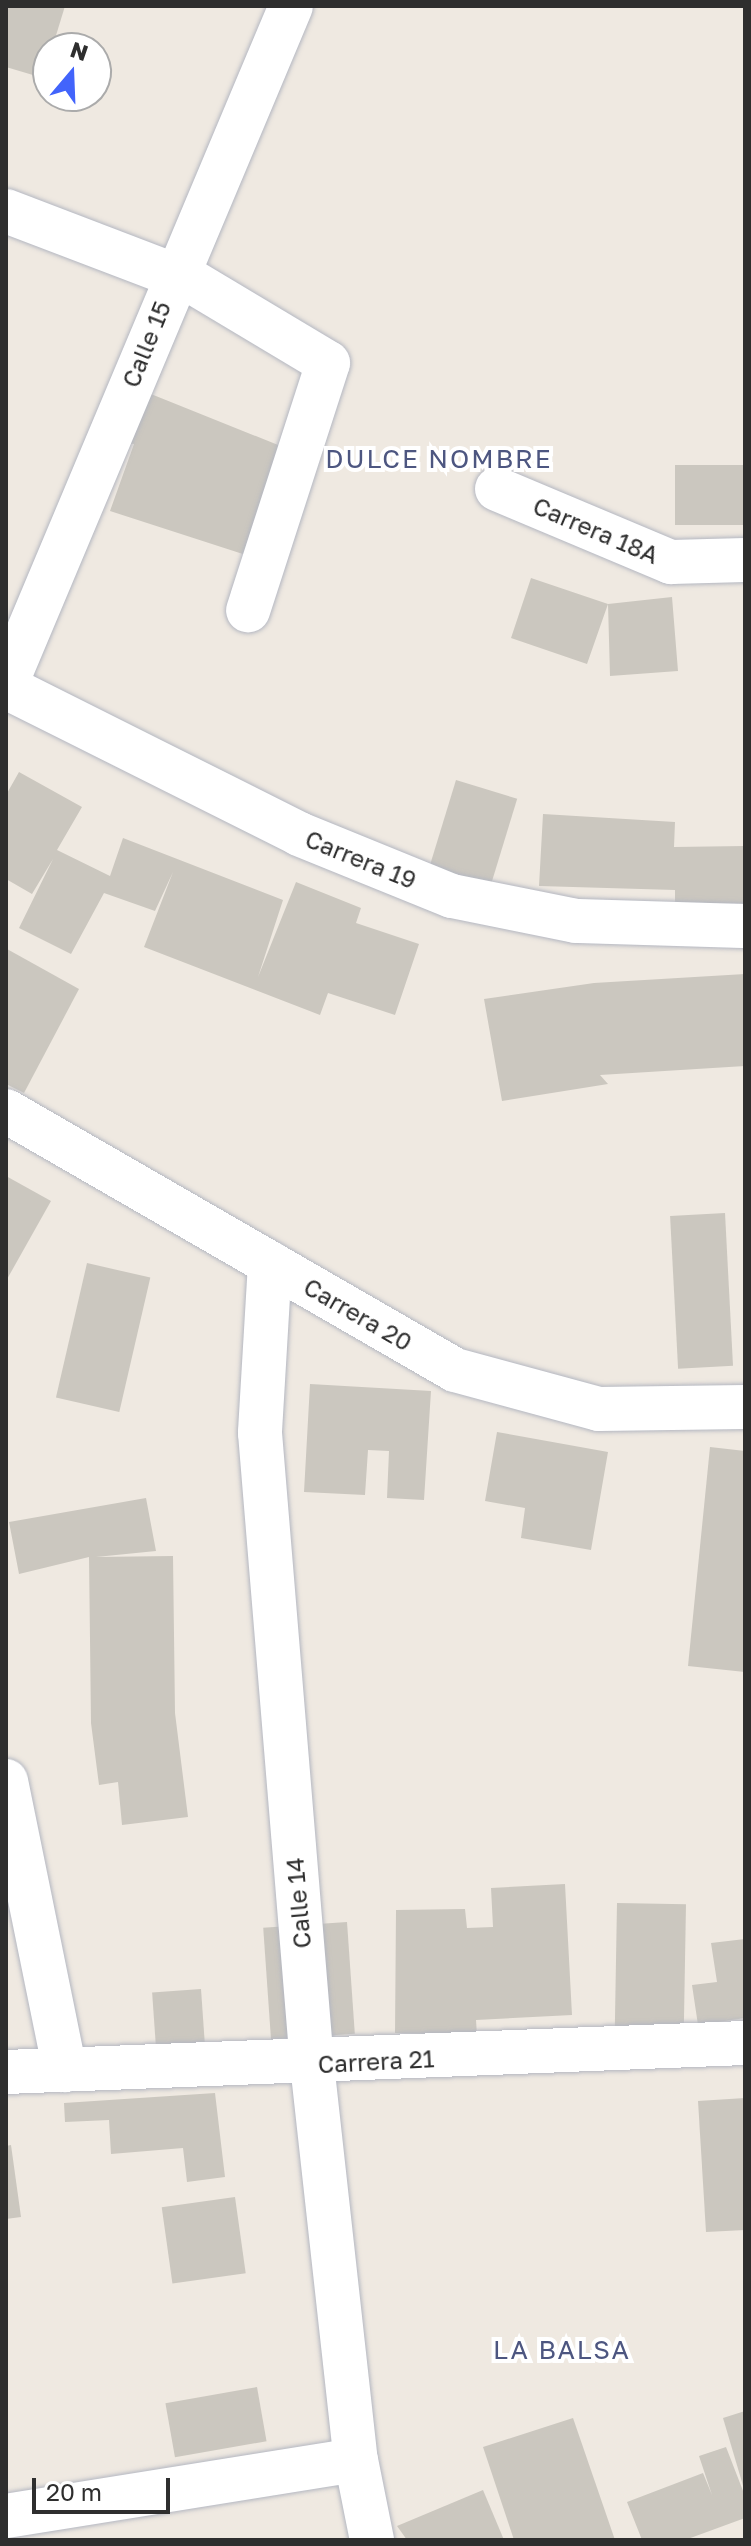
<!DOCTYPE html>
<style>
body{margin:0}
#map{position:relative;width:751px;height:2546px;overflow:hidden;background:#efe9e1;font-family:"Golos Text",sans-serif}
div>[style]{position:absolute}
.building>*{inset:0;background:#cbc7bf;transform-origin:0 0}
.roads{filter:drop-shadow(0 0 2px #b4b7c1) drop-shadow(0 0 2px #b4b7c1)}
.minor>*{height:44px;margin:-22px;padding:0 22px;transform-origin:22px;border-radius:22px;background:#fff}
span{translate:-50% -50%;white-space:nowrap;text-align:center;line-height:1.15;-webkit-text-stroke:8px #fff;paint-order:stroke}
.street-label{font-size:24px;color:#2e2e2e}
.neighbourhood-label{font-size:26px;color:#4d5680;letter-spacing:2px}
.frame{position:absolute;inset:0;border:8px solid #2e2e2e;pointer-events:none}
.north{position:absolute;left:32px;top:32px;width:80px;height:80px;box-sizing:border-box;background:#fff;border:2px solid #ababab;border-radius:50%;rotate:19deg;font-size:22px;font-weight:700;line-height:32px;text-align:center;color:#2e2e2e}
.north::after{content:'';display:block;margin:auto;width:28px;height:36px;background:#4264fb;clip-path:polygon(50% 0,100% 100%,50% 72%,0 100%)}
.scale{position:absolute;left:32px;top:2478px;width:138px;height:36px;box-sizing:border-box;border:4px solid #2e2e2e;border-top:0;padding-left:10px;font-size:24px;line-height:28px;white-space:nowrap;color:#2e2e2e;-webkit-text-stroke:6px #fff;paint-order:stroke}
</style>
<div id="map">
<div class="building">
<div style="clip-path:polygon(6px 6px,65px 6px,43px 78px,6px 67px)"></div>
<div style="clip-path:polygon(136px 388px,288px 449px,249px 556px,110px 511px,134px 444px,122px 442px)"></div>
<div style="left:745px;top:465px;width:60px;height:70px;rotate:90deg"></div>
<div style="clip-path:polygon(531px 578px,608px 604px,672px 597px,678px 671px,610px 676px,608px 604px,587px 664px,511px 638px)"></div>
<div style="clip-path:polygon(19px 772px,82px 807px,57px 850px,110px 876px,123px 838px,283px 900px,258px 977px,296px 882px,361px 908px,356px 923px,419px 944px,395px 1015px,328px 993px,320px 1015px,144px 947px,173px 872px,155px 911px,104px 893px,71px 954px,19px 928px,53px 859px,32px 894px,6px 879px,6px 795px)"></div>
<div style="left:456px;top:780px;width:64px;height:103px;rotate:17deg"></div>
<div style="clip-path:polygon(543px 814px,675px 822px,674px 847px,745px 846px,745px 903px,675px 903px,675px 890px,539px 886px)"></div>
<div style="clip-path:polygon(7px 949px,79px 989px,24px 1093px,6px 1084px)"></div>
<div style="clip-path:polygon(745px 974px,745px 1066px,600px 1075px,608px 1084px,502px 1101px,484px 999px,594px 983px)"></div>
<div style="clip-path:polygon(6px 1176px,51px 1201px,6px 1281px)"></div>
<div style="left:725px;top:1213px;width:153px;height:55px;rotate:87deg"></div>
<div style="left:87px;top:1263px;width:65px;height:138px;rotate:13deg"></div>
<div style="clip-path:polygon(310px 1384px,431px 1391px,424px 1500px,387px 1498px,389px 1451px,368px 1450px,365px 1495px,304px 1492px)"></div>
<div style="clip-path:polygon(497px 1432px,608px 1452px,591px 1550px,521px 1538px,525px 1508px,485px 1501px)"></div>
<div style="clip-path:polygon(710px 1447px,745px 1451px,745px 1672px,688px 1666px)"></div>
<div style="clip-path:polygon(146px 1498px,156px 1551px,96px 1557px,173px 1556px,175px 1713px,188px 1817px,122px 1825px,118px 1782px,99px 1785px,91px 1723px,89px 1557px,19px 1574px,9px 1522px)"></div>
<div style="clip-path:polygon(565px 1884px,572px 2015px,476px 2020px,477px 2035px,395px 2033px,396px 1910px,465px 1909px,467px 1928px,493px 1927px,491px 1888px)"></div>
<div style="left:617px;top:1903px;width:69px;height:127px;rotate:1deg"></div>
<div style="left:347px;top:1922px;width:112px;height:84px;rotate:86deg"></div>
<div style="clip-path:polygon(745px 1939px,745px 2018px,698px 2025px,692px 1985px,717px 1982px,711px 1943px)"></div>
<div style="left:201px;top:1989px;width:59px;height:49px;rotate:86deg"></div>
<div style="clip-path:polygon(215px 2093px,225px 2177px,187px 2182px,183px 2148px,111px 2154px,109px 2120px,65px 2122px,64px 2103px)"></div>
<div style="clip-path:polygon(745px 2098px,745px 2230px,706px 2232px,698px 2101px)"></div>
<div style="clip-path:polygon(11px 2145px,21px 2217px,6px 2219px,6px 2146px)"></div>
<div style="left:235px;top:2197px;width:77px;height:74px;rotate:82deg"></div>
<div style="left:257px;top:2387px;width:55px;height:93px;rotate:80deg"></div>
<div style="clip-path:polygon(745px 2411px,745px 2489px,744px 2489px,723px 2418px)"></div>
<div style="clip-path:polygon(573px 2418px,615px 2540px,514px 2540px,483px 2447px)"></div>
<div style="clip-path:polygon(726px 2447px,745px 2496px,745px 2518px,685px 2540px,642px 2540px,627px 2502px,703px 2473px,712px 2495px,699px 2456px)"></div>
<div style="clip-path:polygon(483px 2490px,504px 2540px,407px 2540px,397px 2526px)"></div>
</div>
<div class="roads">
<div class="minor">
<div style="left:6px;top:211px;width:180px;rotate:20.9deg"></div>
<div style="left:176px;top:272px;width:177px;rotate:30.9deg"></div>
<div style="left:328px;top:363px;width:260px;rotate:107.9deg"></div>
<div style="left:497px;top:489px;width:189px;rotate:22.8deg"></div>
<div style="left:671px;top:562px;width:74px;rotate:-1.5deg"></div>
<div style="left:6px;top:684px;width:735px;rotate:-67.2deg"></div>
<div style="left:6px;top:687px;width:328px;rotate:26.6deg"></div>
<div style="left:299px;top:834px;width:165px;rotate:22.1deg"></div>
<div style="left:452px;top:896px;width:126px;rotate:11.4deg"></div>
<div style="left:576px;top:921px;width:169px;rotate:1.7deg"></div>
<div style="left:6px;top:1111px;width:518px;rotate:29.98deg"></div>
<div style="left:455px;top:1370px;width:149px;rotate:15.2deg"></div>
<div style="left:599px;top:1409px;width:146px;rotate:-0.8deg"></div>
<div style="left:270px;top:1263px;width:170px;rotate:93.4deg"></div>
<div style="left:260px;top:1433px;width:633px;rotate:85.29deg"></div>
<div style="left:312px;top:2064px;width:398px;rotate:83.7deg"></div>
<div style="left:356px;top:2460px;width:82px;rotate:78.7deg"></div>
<div style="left:6px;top:1781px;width:295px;rotate:78.5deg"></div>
<div style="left:6px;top:2072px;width:740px;rotate:-2.25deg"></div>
<div style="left:6px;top:2516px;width:354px;rotate:-9.1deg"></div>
</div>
</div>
<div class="street-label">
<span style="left:146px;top:344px;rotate:-68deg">Calle 15</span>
<span style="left:596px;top:530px;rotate:23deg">Carrera 18A</span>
<span style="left:361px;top:859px;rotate:22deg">Carrera 19</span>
<span style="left:358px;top:1314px;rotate:30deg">Carrera 20</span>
<span style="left:298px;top:1903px;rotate:-95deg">Calle 14</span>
<span style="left:376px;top:2061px;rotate:-3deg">Carrera 21</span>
</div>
<div class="neighbourhood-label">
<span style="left:439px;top:459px">DULCE NOMBRE</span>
<span style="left:562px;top:2350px">LA BALSA</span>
</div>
<div class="frame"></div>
<div class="north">N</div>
<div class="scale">20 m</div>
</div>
